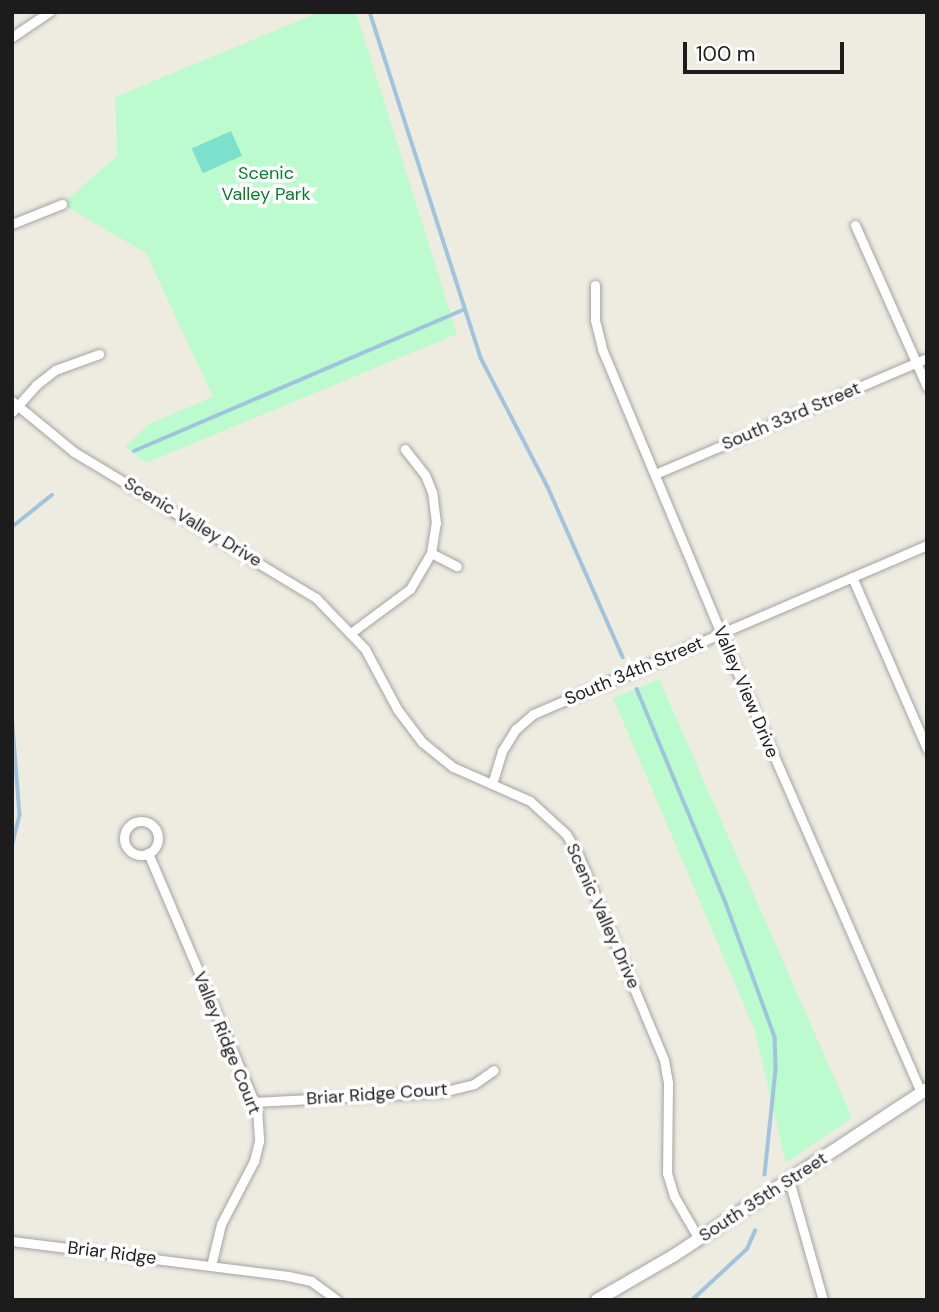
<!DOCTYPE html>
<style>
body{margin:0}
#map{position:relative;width:939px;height:1312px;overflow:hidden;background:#eeece1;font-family:"DM Sans",sans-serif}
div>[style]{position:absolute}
.park>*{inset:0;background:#bbfbcd}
.pitch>*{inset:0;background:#7ce0cd;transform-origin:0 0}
.stream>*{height:3.5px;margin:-1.75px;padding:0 1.75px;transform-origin:1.75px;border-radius:1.75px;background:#a0c4de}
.roads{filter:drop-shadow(0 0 2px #a3a3a3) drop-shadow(0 0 2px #a3a3a3)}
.minor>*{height:9px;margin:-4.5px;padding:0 4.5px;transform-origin:4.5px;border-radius:4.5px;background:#fff}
.minor>.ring{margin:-4.5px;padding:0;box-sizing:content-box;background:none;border:9px solid #fff;border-radius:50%}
.tertiary>*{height:12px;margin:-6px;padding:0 6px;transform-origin:6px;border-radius:6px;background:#fff}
span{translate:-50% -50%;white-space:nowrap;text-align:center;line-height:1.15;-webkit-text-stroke:7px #fff;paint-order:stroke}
.park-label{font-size:18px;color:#087d28}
.street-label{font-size:18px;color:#1c1c1c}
.frame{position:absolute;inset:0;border:14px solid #1c1c1c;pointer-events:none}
.scale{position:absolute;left:683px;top:42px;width:161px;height:32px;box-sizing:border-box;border:4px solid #1c1c1c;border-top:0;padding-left:9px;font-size:21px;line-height:24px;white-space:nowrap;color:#1c1c1c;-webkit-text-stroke:5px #fff;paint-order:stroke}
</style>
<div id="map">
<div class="park">
<div style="clip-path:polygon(320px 12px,356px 12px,457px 334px,146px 463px,125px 447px,149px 424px,213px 397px,146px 253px,62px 204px,117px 156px,115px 97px)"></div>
<div style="clip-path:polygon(659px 679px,852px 1118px,786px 1163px,754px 1028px,613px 698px)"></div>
</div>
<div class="pitch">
<div style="left:231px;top:131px;width:27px;height:43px;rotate:66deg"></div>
</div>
<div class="stream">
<div style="left:370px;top:12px;width:363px;rotate:72.2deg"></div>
<div style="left:481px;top:358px;width:145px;rotate:62.6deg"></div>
<div style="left:548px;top:487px;width:186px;rotate:66.2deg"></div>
<div style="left:134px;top:451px;width:358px;rotate:-23.2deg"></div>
<div style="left:12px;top:527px;width:51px;rotate:-38.7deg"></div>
<div style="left:637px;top:689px;width:232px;rotate:67.4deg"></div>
<div style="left:726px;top:903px;width:143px;rotate:69.9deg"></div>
<div style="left:775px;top:1037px;width:33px;rotate:88deg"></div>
<div style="left:776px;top:1070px;width:105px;rotate:96deg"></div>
<div style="left:12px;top:714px;width:101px;rotate:85.5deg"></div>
<div style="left:20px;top:815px;width:32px;rotate:104deg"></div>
<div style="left:692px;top:1300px;width:75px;rotate:-42.8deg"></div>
<div style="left:747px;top:1249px;width:20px;rotate:-66deg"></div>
</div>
<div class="roads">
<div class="minor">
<div style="left:12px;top:37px;width:45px;rotate:-34deg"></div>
<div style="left:12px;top:224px;width:54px;rotate:-21.8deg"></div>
<div style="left:855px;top:225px;width:177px;rotate:66deg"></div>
<div style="left:595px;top:285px;width:35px;rotate:90deg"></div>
<div style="left:595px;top:320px;width:30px;rotate:76deg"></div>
<div style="left:602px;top:349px;width:322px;rotate:67.3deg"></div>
<div style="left:726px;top:646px;width:487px;rotate:66.4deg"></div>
<div style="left:12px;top:401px;width:80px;rotate:39.4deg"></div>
<div style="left:74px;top:452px;width:283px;rotate:31.1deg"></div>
<div style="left:316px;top:598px;width:71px;rotate:46.1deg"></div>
<div style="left:365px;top:649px;width:68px;rotate:61.9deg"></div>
<div style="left:397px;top:709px;width:41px;rotate:52.9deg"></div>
<div style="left:422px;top:742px;width:40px;rotate:39deg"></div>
<div style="left:453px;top:767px;width:84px;rotate:23.8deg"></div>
<div style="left:530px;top:801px;width:49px;rotate:42.5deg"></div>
<div style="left:566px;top:834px;width:21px;rotate:59deg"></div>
<div style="left:577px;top:852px;width:225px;rotate:67.3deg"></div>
<div style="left:664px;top:1060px;width:23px;rotate:80deg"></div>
<div style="left:668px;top:1083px;width:90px;rotate:90.6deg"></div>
<div style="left:667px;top:1173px;width:24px;rotate:73deg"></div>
<div style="left:674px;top:1196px;width:50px;rotate:59.8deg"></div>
<div style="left:12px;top:412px;width:36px;rotate:-48deg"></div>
<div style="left:36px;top:385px;width:24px;rotate:-38deg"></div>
<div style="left:55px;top:370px;width:47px;rotate:-20deg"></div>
<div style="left:655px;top:474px;width:296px;rotate:-23.1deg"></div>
<div style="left:431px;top:553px;width:29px;rotate:27deg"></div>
<div style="left:852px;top:577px;width:188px;rotate:66.4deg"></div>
<div style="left:352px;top:632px;width:72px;rotate:-36.6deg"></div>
<div style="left:410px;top:589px;width:42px;rotate:-59.7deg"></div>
<div style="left:431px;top:553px;width:30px;rotate:-81deg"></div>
<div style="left:436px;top:523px;width:31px;rotate:-97deg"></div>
<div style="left:432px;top:492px;width:18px;rotate:-112deg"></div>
<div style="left:425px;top:475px;width:33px;rotate:-128deg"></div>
<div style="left:492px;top:784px;width:34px;rotate:-73deg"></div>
<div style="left:502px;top:751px;width:26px;rotate:-58deg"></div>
<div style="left:516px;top:729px;width:23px;rotate:-41deg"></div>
<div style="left:533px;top:714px;width:429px;rotate:-23.2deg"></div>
<div class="ring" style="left:124px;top:821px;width:25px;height:25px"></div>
<div style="left:148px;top:853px;width:278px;rotate:66.9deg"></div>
<div style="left:257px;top:1109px;width:32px;rotate:86deg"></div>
<div style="left:259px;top:1141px;width:21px;rotate:104deg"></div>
<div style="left:254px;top:1161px;width:71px;rotate:117.6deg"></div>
<div style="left:221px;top:1224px;width:43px;rotate:103.4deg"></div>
<div style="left:254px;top:1102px;width:188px;rotate:-3deg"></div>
<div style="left:442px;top:1092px;width:33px;rotate:-14deg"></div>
<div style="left:474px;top:1084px;width:24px;rotate:-35deg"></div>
<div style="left:789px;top:1180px;width:125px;rotate:74.2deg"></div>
<div style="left:12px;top:1241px;width:278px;rotate:7.2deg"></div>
<div style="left:288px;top:1276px;width:24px;rotate:12deg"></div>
<div style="left:311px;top:1281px;width:32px;rotate:36deg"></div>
</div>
<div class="tertiary">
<div style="left:597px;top:1300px;width:88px;rotate:-30.1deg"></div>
<div style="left:673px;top:1256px;width:304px;rotate:-33.3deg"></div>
</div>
</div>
<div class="park-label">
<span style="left:266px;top:184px">Scenic<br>Valley Park</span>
</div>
<div class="street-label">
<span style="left:791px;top:416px;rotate:-23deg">South 33rd Street</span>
<span style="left:193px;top:522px;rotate:31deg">Scenic Valley Drive</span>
<span style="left:634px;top:671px;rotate:-23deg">South 34th Street</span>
<span style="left:746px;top:692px;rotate:67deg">Valley View Drive</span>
<span style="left:603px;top:916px;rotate:66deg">Scenic Valley Drive</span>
<span style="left:227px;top:1043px;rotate:68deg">Valley Ridge Court</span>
<span style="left:377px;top:1094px;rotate:-4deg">Briar Ridge Court</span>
<span style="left:763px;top:1197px;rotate:-33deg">South 35th Street</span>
<span style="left:112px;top:1253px;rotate:7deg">Briar Ridge</span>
</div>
<div class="frame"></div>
<div class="scale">100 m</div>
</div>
